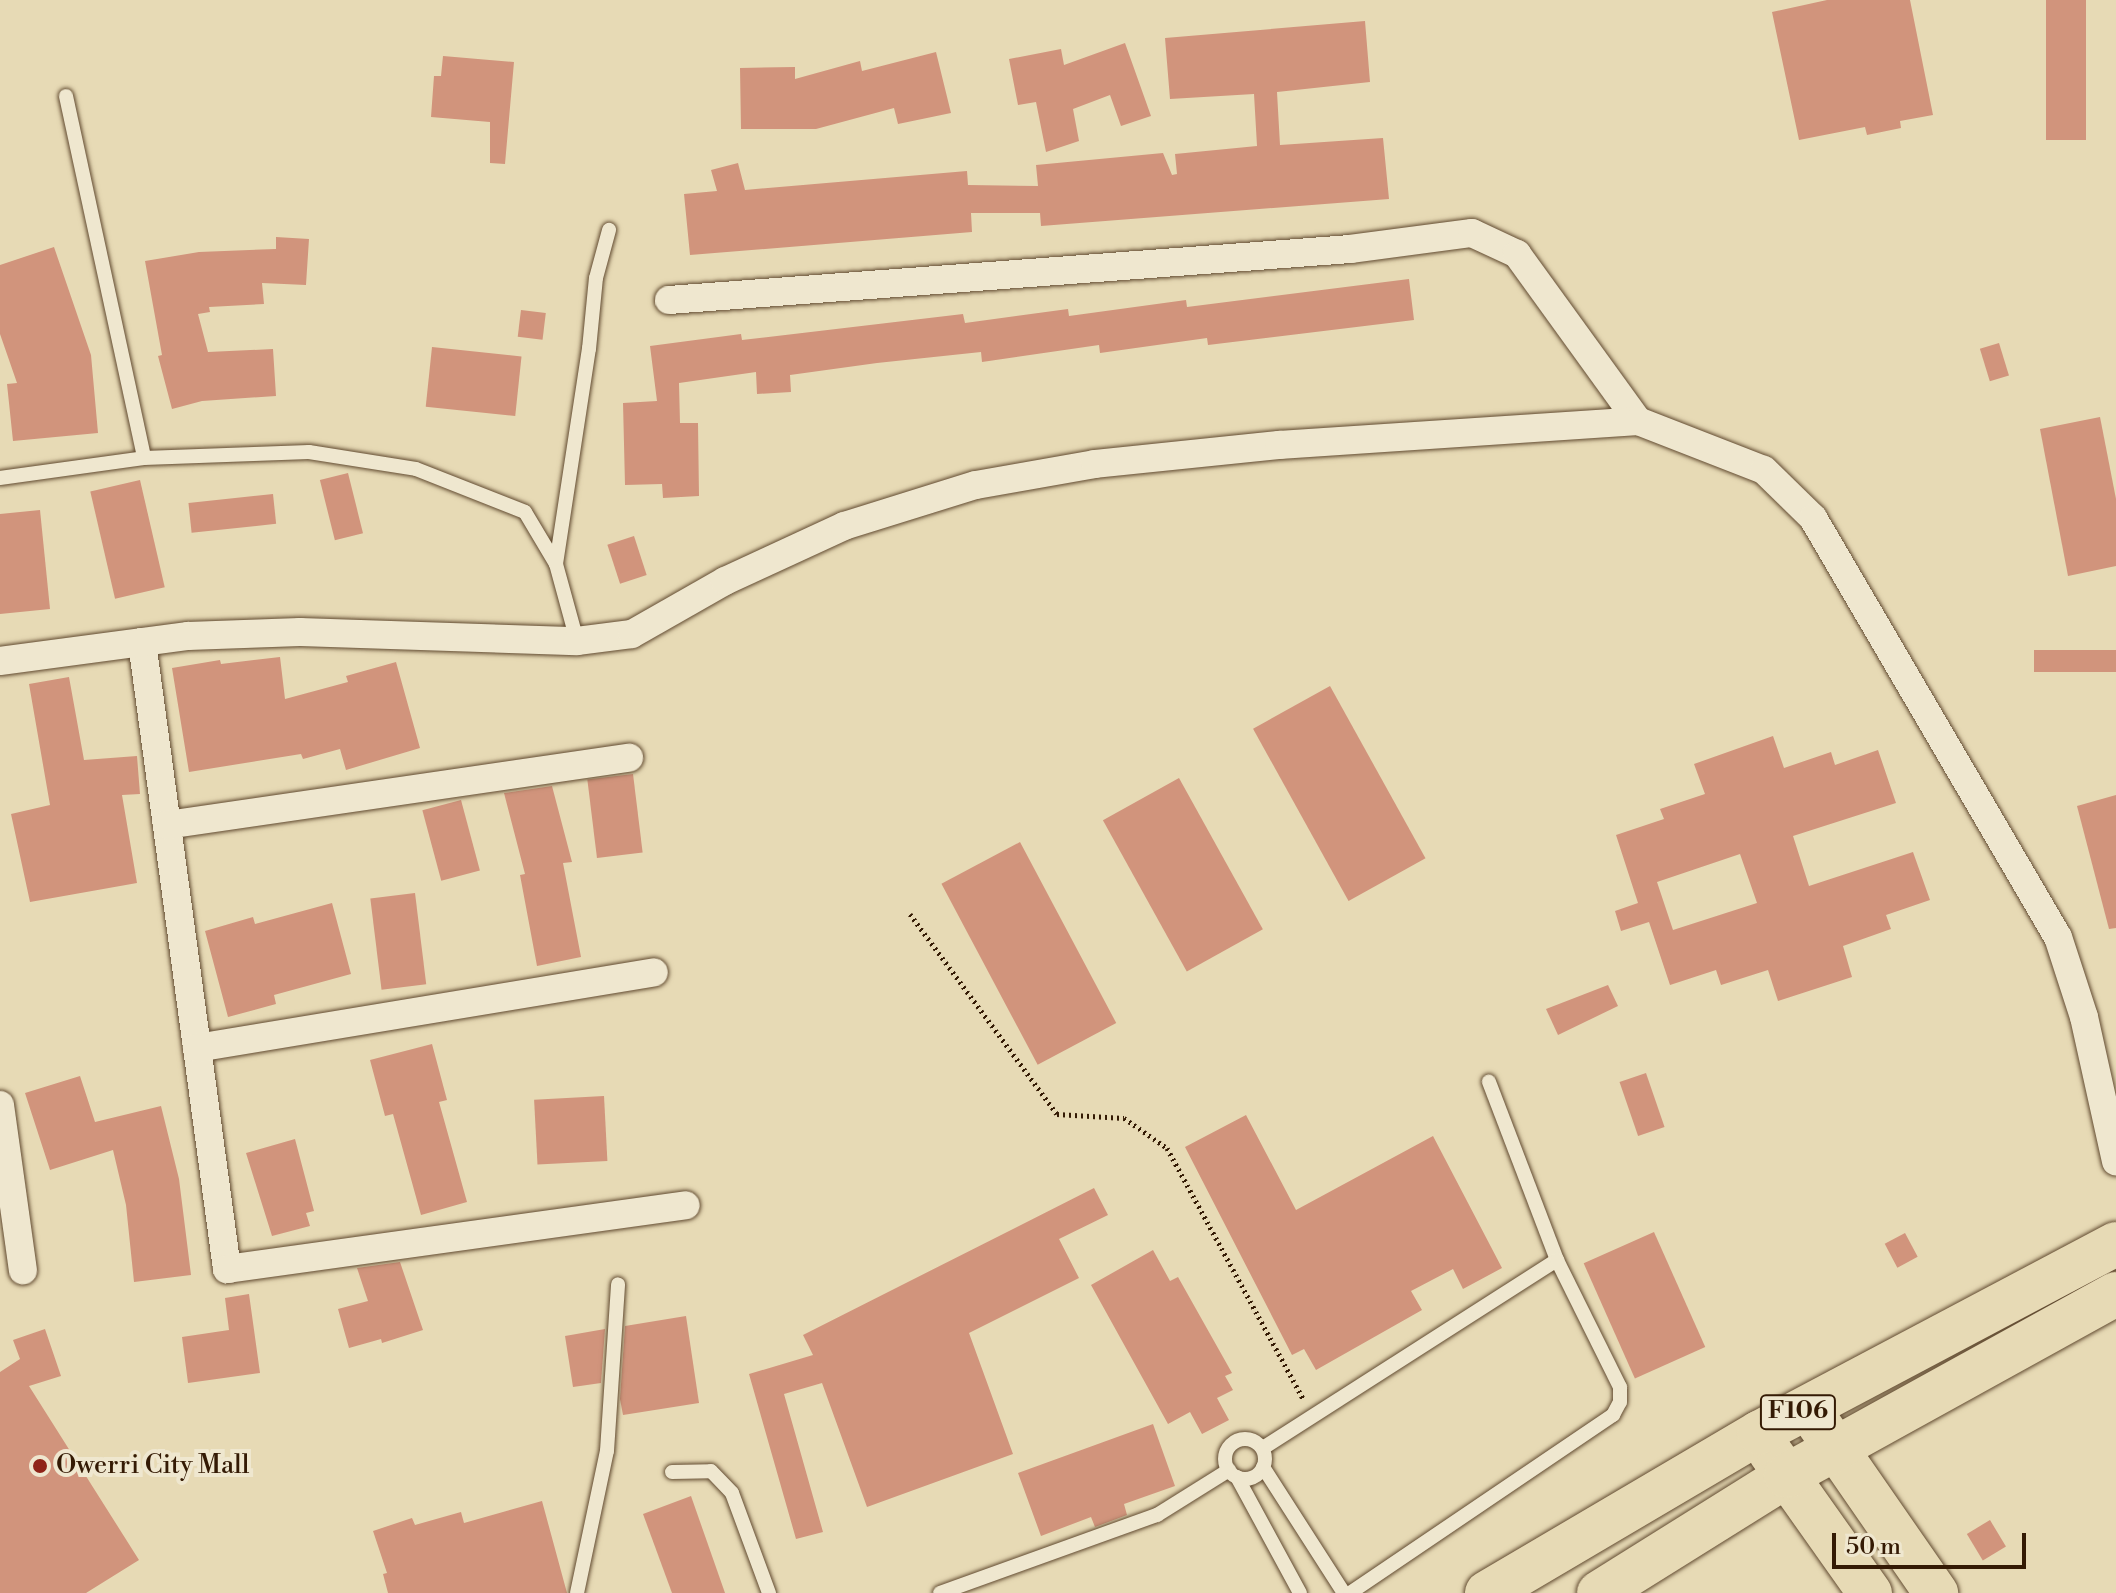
<!DOCTYPE html>
<style>
body{margin:0}
#map{position:relative;width:2116px;height:1593px;overflow:hidden;background:#e7dab5;font-family:"Libre Bodoni",serif}
div>[style]{position:absolute}
.building>*{inset:0;background:#d1947c;transform-origin:0 0}
.path>*{height:5px;margin-top:-2.5px;transform-origin:0;background:repeating-linear-gradient(90deg,#341a04 0 2px,transparent 0 6px)}
.roads{filter:drop-shadow(0 0 2px #614a30) drop-shadow(0 0 2px #614a30)}
.lane>*{height:14px;margin:-7px;padding:0 7px;transform-origin:7px;border-radius:7px;background:#efe7cf}
.lane>.ring{margin:-7px;padding:0;box-sizing:content-box;background:none;border:14px solid #efe7cf;border-radius:50%}
.street>*{height:28px;margin:-14px;padding:0 14px;transform-origin:14px;border-radius:14px;background:#efe7cf}
.primary>*{height:44px;margin:-22px;padding:0 22px;transform-origin:22px;border-radius:22px;background:#e7dab5}
.dots>*{width:22px;height:22px;translate:-50% -50%;box-sizing:border-box;border:4px solid #efe7cf;border-radius:50%}
span{translate:-50% -50%;white-space:nowrap;text-align:center;line-height:1.15;-webkit-text-stroke:8px #efe7cf;paint-order:stroke}
.shield-label span{padding:2px 6px;background:#efe7cf;border:2px solid;border-radius:6px;-webkit-text-stroke-width:0}
.shield-label{font-size:24px;color:#341a04;font-weight:700}
.poi-label{font-size:26px;color:#341a04}
.left{translate:0 -50%;text-align:left}
.scale{position:absolute;left:1832px;top:1533px;width:194px;height:36px;box-sizing:border-box;border:4px solid #341a04;border-top:0;padding-left:10px;font-size:24px;line-height:28px;white-space:nowrap;color:#341a04;-webkit-text-stroke:6px #efe7cf;paint-order:stroke}
</style>
<div id="map">
<div class="building">
<div style="clip-path:polygon(1827px 0,1910px 0,1933px 115px,1900px 121px,1901px 128px,1867px 135px,1865px 127px,1799px 140px,1772px 12px)"></div>
<div style="left:2046px;top:0;width:40px;height:140px"></div>
<div style="clip-path:polygon(1365px 21px,1370px 82px,1277px 92px,1280px 145px,1383px 138px,1389px 199px,1041px 226px,1040px 213px,971px 213px,972px 232px,690px 255px,684px 194px,717px 191px,711px 170px,738px 163px,745px 190px,967px 171px,968px 185px,1038px 186px,1036px 165px,1163px 153px,1172px 175px,1177px 174px,1175px 154px,1257px 146px,1254px 94px,1170px 99px,1165px 38px)"></div>
<div style="clip-path:polygon(1125px 43px,1151px 116px,1121px 126px,1110px 95px,1073px 109px,1079px 141px,1046px 152px,1036px 102px,1018px 105px,1009px 59px,1061px 49px,1064px 65px)"></div>
<div style="clip-path:polygon(936px 52px,951px 113px,898px 124px,894px 108px,816px 129px,741px 129px,740px 68px,795px 67px,795px 79px,860px 61px,862px 71px)"></div>
<div style="clip-path:polygon(443px 56px,514px 62px,505px 164px,490px 163px,490px 122px,431px 117px,434px 76px,441px 76px)"></div>
<div style="clip-path:polygon(276px 237px,309px 239px,306px 285px,262px 283px,264px 304px,209px 307px,210px 312px,198px 314px,208px 352px,273px 349px,276px 396px,202px 401px,172px 409px,158px 356px,162px 355px,145px 261px,199px 252px,276px 249px)"></div>
<div style="clip-path:polygon(54px 247px,91px 355px,98px 433px,13px 441px,7px 384px,17px 383px,0 334px,0 265px)"></div>
<div style="clip-path:polygon(1409px 279px,1414px 320px,1208px 345px,1207px 338px,1100px 353px,1099px 345px,982px 362px,981px 352px,877px 363px,790px 375px,791px 392px,757px 394px,756px 372px,679px 383px,680px 423px,698px 423px,699px 496px,663px 498px,662px 484px,625px 485px,623px 403px,657px 401px,650px 346px,741px 334px,742px 340px,963px 314px,965px 323px,1068px 309px,1069px 316px,1186px 300px,1187px 307px)"></div>
<div style="left:521px;top:310px;width:25px;height:27px;rotate:7deg"></div>
<div style="left:1999px;top:343px;width:34px;height:20px;rotate:73deg"></div>
<div style="left:432px;top:347px;width:90px;height:60px;rotate:6deg"></div>
<div style="clip-path:polygon(2100px 417px,2116px 499px,2116px 566px,2068px 576px,2040px 429px)"></div>
<div style="left:348px;top:473px;width:62px;height:29px;rotate:76deg"></div>
<div style="left:140px;top:480px;width:110px;height:51px;rotate:77deg"></div>
<div style="left:273px;top:494px;width:30px;height:85px;rotate:84deg"></div>
<div style="clip-path:polygon(40px 510px,50px 609px,0 614px,0 514px)"></div>
<div style="left:634px;top:536px;width:41px;height:28px;rotate:72deg"></div>
<div style="left:2116px;top:650px;width:22px;height:82px;rotate:90deg"></div>
<div style="clip-path:polygon(280px 657px,285px 699px,348px 682px,346px 676px,396px 662px,420px 748px,346px 770px,340px 749px,303px 759px,301px 754px,189px 772px,172px 668px,220px 660px,221px 664px)"></div>
<div style="clip-path:polygon(69px 677px,84px 760px,137px 756px,140px 794px,122px 795px,137px 883px,30px 902px,11px 814px,50px 805px,29px 684px)"></div>
<div style="left:1330px;top:686px;width:197px;height:88px;rotate:61deg"></div>
<div style="clip-path:polygon(evenodd,1773px 736px,1784px 768px,1831px 752px,1835px 765px,1878px 750px,1896px 803px,1793px 836px,1809px 886px,1913px 852px,1930px 900px,1886px 915px,1891px 929px,1843px 946px,1852px 977px,1778px 1001px,1768px 970px,1721px 985px,1716px 970px,1670px 985px,1649px 922px,1621px 931px,1615px 911px,1638px 903px,1616px 835px,1664px 819px,1660px 809px,1705px 794px,1694px 764px,1773px 736px,1740px 854px,1757px 903px,1673px 930px,1657px 882px,1740px 854px)"></div>
<div style="left:633px;top:774px;width:79px;height:46px;rotate:83deg"></div>
<div style="left:1179px;top:778px;width:173px;height:87px;rotate:61deg"></div>
<div style="clip-path:polygon(552px 786px,572px 862px,563px 863px,581px 957px,537px 966px,520px 875px,525px 874px,504px 793px)"></div>
<div style="clip-path:polygon(2116px 795px,2116px 928px,2109px 929px,2077px 806px)"></div>
<div style="left:461px;top:800px;width:73px;height:40px;rotate:75deg"></div>
<div style="left:1020px;top:842px;width:205px;height:89px;rotate:62deg"></div>
<div style="left:415px;top:893px;width:92px;height:45px;rotate:83deg"></div>
<div style="clip-path:polygon(332px 903px,351px 974px,274px 995px,276px 1004px,228px 1017px,205px 931px,253px 917px,255px 924px)"></div>
<div style="clip-path:polygon(1608px 985px,1618px 1006px,1558px 1035px,1546px 1009px)"></div>
<div style="clip-path:polygon(432px 1044px,447px 1100px,439px 1102px,467px 1202px,421px 1215px,393px 1114px,385px 1116px,370px 1060px)"></div>
<div style="left:1646px;top:1073px;width:57px;height:28px;rotate:71deg"></div>
<div style="clip-path:polygon(80px 1076px,95px 1122px,161px 1106px,179px 1179px,191px 1275px,134px 1282px,126px 1205px,113px 1150px,50px 1170px,25px 1093px)"></div>
<div style="left:604px;top:1096px;width:65px;height:70px;rotate:87deg"></div>
<div style="clip-path:polygon(1246px 1115px,1296px 1210px,1433px 1136px,1502px 1268px,1463px 1289px,1453px 1269px,1411px 1291px,1422px 1310px,1316px 1370px,1304px 1349px,1292px 1355px,1185px 1147px)"></div>
<div style="clip-path:polygon(295px 1139px,314px 1211px,306px 1213px,310px 1226px,272px 1236px,246px 1153px)"></div>
<div style="clip-path:polygon(1094px 1188px,1108px 1215px,1059px 1239px,1079px 1278px,969px 1333px,1013px 1454px,867px 1507px,822px 1383px,784px 1394px,823px 1532px,796px 1539px,749px 1374px,813px 1355px,803px 1335px)"></div>
<div style="left:1654px;top:1232px;width:126px;height:77px;rotate:66deg"></div>
<div style="left:1905px;top:1233px;width:27px;height:23px;rotate:62deg"></div>
<div style="clip-path:polygon(1153px 1250px,1170px 1281px,1178px 1277px,1232px 1373px,1225px 1376px,1233px 1390px,1217px 1398px,1229px 1420px,1202px 1434px,1190px 1412px,1168px 1424px,1091px 1285px)"></div>
<div style="clip-path:polygon(400px 1262px,423px 1330px,382px 1343px,381px 1339px,349px 1348px,338px 1309px,368px 1301px,357px 1268px)"></div>
<div style="clip-path:polygon(249px 1294px,260px 1373px,188px 1383px,182px 1337px,229px 1330px,225px 1298px)"></div>
<div style="clip-path:polygon(686px 1316px,699px 1403px,623px 1415px,620px 1399px,625px 1326px)"></div>
<div style="clip-path:polygon(45px 1329px,61px 1376px,29px 1386px,139px 1560px,86px 1593px,0 1593px,0 1372px,20px 1359px,13px 1340px)"></div>
<div style="clip-path:polygon(605px 1329px,601px 1383px,573px 1387px,565px 1336px)"></div>
<div style="clip-path:polygon(1153px 1424px,1175px 1486px,1124px 1504px,1127px 1515px,1095px 1527px,1091px 1517px,1041px 1536px,1018px 1473px)"></div>
<div style="clip-path:polygon(691px 1496px,725px 1593px,672px 1593px,643px 1514px)"></div>
<div style="clip-path:polygon(542px 1501px,567px 1593px,388px 1593px,383px 1574px,387px 1573px,373px 1531px,412px 1518px,415px 1525px,461px 1512px,464px 1523px)"></div>
<div style="left:1990px;top:1520px;width:31px;height:27px;rotate:59deg"></div>
</div>
<div class="path">
<div style="left:910px;top:914px;width:248px;rotate:53.7deg"></div>
<div style="left:1057px;top:1114px;width:67px;rotate:3.4deg"></div>
<div style="left:1124px;top:1118px;width:52px;rotate:34.9deg"></div>
<div style="left:1167px;top:1148px;width:287px;rotate:61.5deg"></div>
</div>
<div class="roads">
<div class="lane">
<div style="left:66px;top:96px;width:370px;rotate:77.8deg"></div>
<div style="left:0;top:478px;width:145px;rotate:-7.9deg"></div>
<div style="left:144px;top:458px;width:165px;rotate:-2.1deg"></div>
<div style="left:309px;top:452px;width:108px;rotate:9deg"></div>
<div style="left:416px;top:469px;width:117px;rotate:21.5deg"></div>
<div style="left:525px;top:512px;width:61px;rotate:59.2deg"></div>
<div style="left:556px;top:564px;width:80px;rotate:74.7deg"></div>
<div style="left:556px;top:564px;width:218px;rotate:-81.3deg"></div>
<div style="left:589px;top:349px;width:71px;rotate:-84.4deg"></div>
<div style="left:596px;top:278px;width:50px;rotate:-74.8deg"></div>
<div class="ring" style="left:1225px;top:1439px;width:26px;height:26px"></div>
<div style="left:1263px;top:1448px;width:349px;rotate:-32.6deg"></div>
<div style="left:1557px;top:1260px;width:191px;rotate:-110.9deg"></div>
<div style="left:1263px;top:1467px;width:150px;rotate:57.3deg"></div>
<div style="left:672px;top:1472px;width:39px;rotate:-1deg"></div>
<div style="left:711px;top:1471px;width:30px;rotate:46deg"></div>
<div style="left:732px;top:1493px;width:107px;rotate:69.7deg"></div>
<div style="left:1237px;top:1477px;width:132px;rotate:61.5deg"></div>
<div style="left:577px;top:1593px;width:145px;rotate:-78.1deg"></div>
<div style="left:607px;top:1451px;width:167px;rotate:-86.2deg"></div>
<div style="left:940px;top:1593px;width:231px;rotate:-19.8deg"></div>
<div style="left:1157px;top:1515px;width:85px;rotate:-32deg"></div>
<div style="left:1350px;top:1593px;width:318px;rotate:-34.1deg"></div>
<div style="left:1613px;top:1415px;width:15px;rotate:-62deg"></div>
<div style="left:1620px;top:1402px;width:15px;rotate:-90deg"></div>
<div style="left:1620px;top:1387px;width:142px;rotate:-116.4deg"></div>
</div>
<div class="street">
<div style="left:669px;top:300px;width:683px;rotate:-4.28deg"></div>
<div style="left:1350px;top:249px;width:123px;rotate:-7.5deg"></div>
<div style="left:1472px;top:233px;width:50px;rotate:25deg"></div>
<div style="left:1517px;top:254px;width:206px;rotate:54.1deg"></div>
<div style="left:142px;top:642px;width:633px;rotate:82.28deg"></div>
<div style="left:227px;top:1269px;width:463px;rotate:-7.9deg"></div>
<div style="left:0;top:661px;width:190px;rotate:-7.6deg"></div>
<div style="left:188px;top:636px;width:112px;rotate:-2deg"></div>
<div style="left:300px;top:632px;width:277px;rotate:1.9deg"></div>
<div style="left:577px;top:641px;width:55px;rotate:-7.3deg"></div>
<div style="left:632px;top:634px;width:107px;rotate:-29.7deg"></div>
<div style="left:725px;top:581px;width:131px;rotate:-24.8deg"></div>
<div style="left:844px;top:526px;width:138px;rotate:-17.3deg"></div>
<div style="left:976px;top:485px;width:121px;rotate:-10deg"></div>
<div style="left:1095px;top:464px;width:185px;rotate:-5.9deg"></div>
<div style="left:1279px;top:445px;width:360px;rotate:-3.8deg"></div>
<div style="left:1638px;top:421px;width:135px;rotate:21.3deg"></div>
<div style="left:1764px;top:470px;width:69px;rotate:44.4deg"></div>
<div style="left:1813px;top:518px;width:485px;rotate:59.7deg"></div>
<div style="left:2058px;top:937px;width:84px;rotate:72deg"></div>
<div style="left:2084px;top:1017px;width:148px;rotate:77.5deg"></div>
<div style="left:167px;top:825px;width:467px;rotate:-8.3deg"></div>
<div style="left:197px;top:1048px;width:463px;rotate:-9.4deg"></div>
<div style="left:0;top:1105px;width:167px;rotate:82.1deg"></div>
</div>
<div class="primary">
<div style="left:1819px;top:1424px;width:206px;rotate:55.3deg"></div>
<div style="left:1770px;top:1452px;width:173px;rotate:54.7deg"></div>
<div style="left:1487px;top:1593px;width:316px;rotate:-30.5deg"></div>
<div style="left:1759px;top:1433px;width:404px;rotate:-27.9deg"></div>
<div style="left:1599px;top:1593px;width:221px;rotate:-32deg"></div>
<div style="left:1786px;top:1476px;width:377px;rotate:-28.9deg"></div>
</div>
</div>
<div class="dots">
<div style="left:40px;top:1466px;background:#8f2418"></div>
</div>
<div class="shield-label">
<span style="left:1798px;top:1412px">F106</span>
</div>
<div class="poi-label">
<span class="left" style="left:56px;top:1466px">Owerri City Mall</span>
</div>
<div class="scale">50 m</div>
</div>
